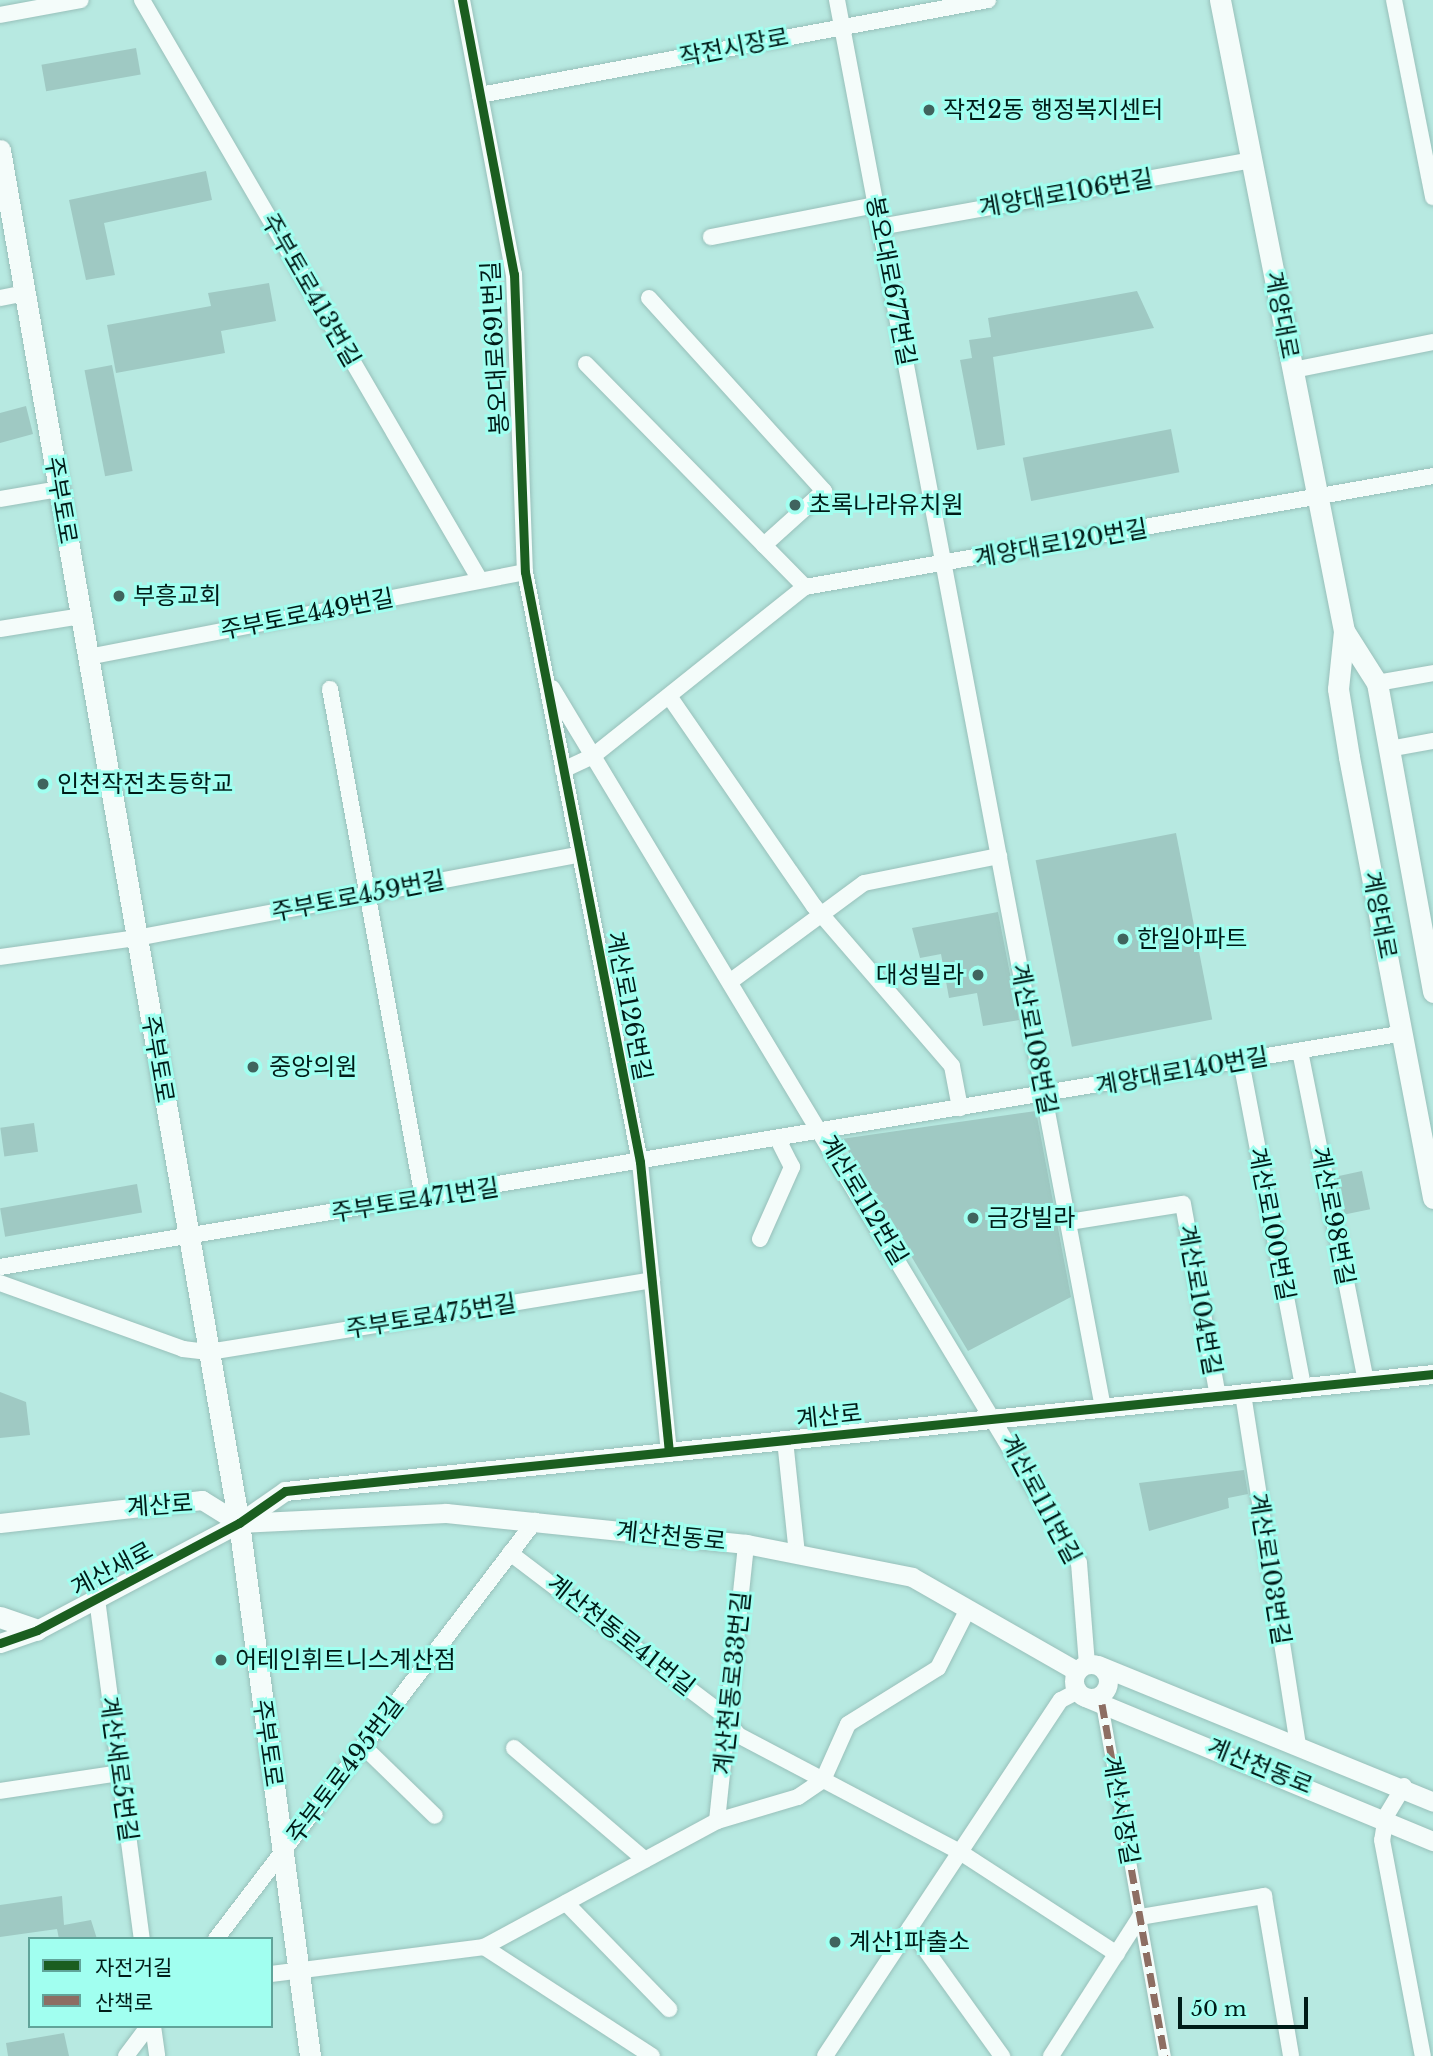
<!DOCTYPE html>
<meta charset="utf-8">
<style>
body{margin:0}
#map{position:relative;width:1433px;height:2056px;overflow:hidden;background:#b7e9e1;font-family:"Libre Baskerville","Noto Sans KR",serif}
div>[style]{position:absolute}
.building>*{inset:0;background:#9fc9c3;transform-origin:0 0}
.roads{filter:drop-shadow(0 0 2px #98c0ba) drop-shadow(0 0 2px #98c0ba)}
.pedestrian>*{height:12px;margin:-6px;padding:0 6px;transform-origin:6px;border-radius:6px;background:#f4fcfa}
.minor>*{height:16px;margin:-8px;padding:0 8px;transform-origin:8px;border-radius:8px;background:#f4fcfa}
.tertiary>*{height:19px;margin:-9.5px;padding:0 9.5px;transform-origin:9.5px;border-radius:9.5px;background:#f4fcfa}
.tertiary>.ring{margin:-9.5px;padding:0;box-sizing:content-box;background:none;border:19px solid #f4fcfa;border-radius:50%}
.secondary>*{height:21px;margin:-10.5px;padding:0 10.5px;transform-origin:10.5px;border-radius:10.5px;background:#f4fcfa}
.quiet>*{height:7px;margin-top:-3.5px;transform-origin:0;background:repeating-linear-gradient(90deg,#8d6e63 0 14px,transparent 0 21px)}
.cycleway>*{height:9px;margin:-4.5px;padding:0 4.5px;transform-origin:4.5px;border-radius:4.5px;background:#1b5e20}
.dots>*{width:19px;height:19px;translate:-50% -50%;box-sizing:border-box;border:4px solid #a1fff0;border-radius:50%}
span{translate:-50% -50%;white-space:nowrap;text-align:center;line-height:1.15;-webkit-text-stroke:6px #a1fff0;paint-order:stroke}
.street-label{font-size:24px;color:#001c18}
.poi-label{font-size:24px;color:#001c18}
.left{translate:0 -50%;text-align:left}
.right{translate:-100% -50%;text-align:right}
.legend{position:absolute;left:28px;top:1937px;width:245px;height:91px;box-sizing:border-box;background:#a1fff0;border:2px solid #61a49a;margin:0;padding:9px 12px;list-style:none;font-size:21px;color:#001c18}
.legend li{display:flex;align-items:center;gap:14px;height:35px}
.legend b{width:35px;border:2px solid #61a49a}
.scale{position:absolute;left:1178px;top:1997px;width:130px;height:32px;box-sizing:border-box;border:4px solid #001c18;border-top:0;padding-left:9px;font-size:21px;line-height:24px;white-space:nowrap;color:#001c18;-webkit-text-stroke:5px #a1fff0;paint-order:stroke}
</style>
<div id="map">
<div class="building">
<div style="left:136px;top:48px;width:27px;height:96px;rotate:80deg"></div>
<div style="clip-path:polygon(206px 171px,212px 200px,104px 223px,115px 275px,86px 280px,69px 200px)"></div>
<div style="clip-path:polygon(269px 283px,276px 321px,221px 331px,225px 353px,116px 373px,107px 325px,211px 306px,208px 293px)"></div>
<div style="clip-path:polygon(1137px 291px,1154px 328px,993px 357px,1005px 445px,977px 450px,960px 360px,972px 358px,969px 340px,991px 337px,988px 318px)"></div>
<div style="left:112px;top:365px;width:108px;height:28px;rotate:79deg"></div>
<div style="clip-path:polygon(26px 406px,33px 434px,0 443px,0 413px)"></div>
<div style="left:1171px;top:429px;width:44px;height:151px;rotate:79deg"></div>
<div style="left:1176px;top:833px;width:190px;height:143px;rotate:79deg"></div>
<div style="clip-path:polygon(998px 912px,1019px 1020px,983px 1026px,977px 993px,949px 998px,941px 954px,920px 958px,912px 928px)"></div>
<div style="clip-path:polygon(1036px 1111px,1071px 1297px,968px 1351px,841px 1139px)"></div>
<div style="left:34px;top:1123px;width:29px;height:34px;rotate:82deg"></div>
<div style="left:1362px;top:1171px;width:39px;height:26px;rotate:78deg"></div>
<div style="left:137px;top:1184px;width:29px;height:139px;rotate:80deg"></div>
<div style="clip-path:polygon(0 1392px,26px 1402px,30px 1435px,0 1438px)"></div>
<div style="clip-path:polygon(1244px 1470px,1248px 1494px,1228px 1498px,1229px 1508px,1149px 1531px,1139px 1483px)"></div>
<div style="clip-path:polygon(62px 1896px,64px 1925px,91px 1920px,97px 1939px,59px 1939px,57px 1929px,0 1937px,0 1905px)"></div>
<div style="clip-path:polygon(64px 2033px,69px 2056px,8px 2056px,6px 2043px)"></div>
</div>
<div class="roads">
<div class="pedestrian">
<div style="left:1102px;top:1704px;width:358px;rotate:79.9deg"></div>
</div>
<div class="minor">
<div style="left:142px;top:0;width:671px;rotate:59.77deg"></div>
<div style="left:462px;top:0;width:279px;rotate:79.3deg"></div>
<div style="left:514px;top:274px;width:298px;rotate:87.9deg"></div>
<div style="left:525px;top:572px;width:601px;rotate:78.97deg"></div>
<div style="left:640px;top:1162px;width:291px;rotate:84.3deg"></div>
<div style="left:837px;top:0;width:1433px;rotate:79.3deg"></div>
<div style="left:1394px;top:0;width:201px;rotate:78.8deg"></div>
<div style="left:0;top:15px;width:82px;rotate:-10.5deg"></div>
<div style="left:480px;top:95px;width:517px;rotate:-10.59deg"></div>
<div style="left:880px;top:227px;width:378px;rotate:-10.2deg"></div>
<div style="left:711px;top:237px;width:168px;rotate:-11deg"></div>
<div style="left:0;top:298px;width:25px;rotate:-11deg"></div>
<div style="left:649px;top:298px;width:261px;rotate:47.8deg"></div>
<div style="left:824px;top:491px;width:81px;rotate:138deg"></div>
<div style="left:586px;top:364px;width:313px;rotate:45.5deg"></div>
<div style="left:1293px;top:370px;width:143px;rotate:-11.3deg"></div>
<div style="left:0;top:499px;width:60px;rotate:-9.6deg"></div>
<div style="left:0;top:629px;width:82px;rotate:-9.1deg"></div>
<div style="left:88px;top:657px;width:445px;rotate:-11deg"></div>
<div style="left:1377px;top:683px;width:57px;rotate:-10.1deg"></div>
<div style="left:552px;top:688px;width:1021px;rotate:58.94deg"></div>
<div style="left:1079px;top:1563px;width:101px;rotate:85.5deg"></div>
<div style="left:330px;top:689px;width:517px;rotate:79.65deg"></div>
<div style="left:669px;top:696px;width:255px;rotate:55.4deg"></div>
<div style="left:814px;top:906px;width:211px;rotate:49.2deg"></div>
<div style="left:952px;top:1066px;width:43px;rotate:79.2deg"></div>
<div style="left:1389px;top:749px;width:45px;rotate:-10.3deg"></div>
<div style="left:563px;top:770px;width:33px;rotate:-25deg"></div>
<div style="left:593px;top:756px;width:271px;rotate:-38.6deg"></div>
<div style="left:805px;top:587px;width:638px;rotate:-10.02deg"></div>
<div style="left:0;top:957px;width:138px;rotate:-7.9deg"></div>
<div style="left:137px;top:938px;width:451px;rotate:-10.7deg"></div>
<div style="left:731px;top:981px;width:165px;rotate:-36.4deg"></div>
<div style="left:864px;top:883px;width:138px;rotate:-11.3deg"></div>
<div style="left:1300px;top:1051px;width:337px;rotate:78.7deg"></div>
<div style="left:1241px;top:1061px;width:332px;rotate:79.2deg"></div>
<div style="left:1069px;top:1222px;width:115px;rotate:-9deg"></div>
<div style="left:1183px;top:1204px;width:195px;rotate:79.7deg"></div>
<div style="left:760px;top:1239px;width:79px;rotate:-66deg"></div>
<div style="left:792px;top:1167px;width:31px;rotate:-117deg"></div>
<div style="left:0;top:1267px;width:1423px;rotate:-9.46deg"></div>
<div style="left:0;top:1283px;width:195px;rotate:19.8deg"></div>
<div style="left:183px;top:1349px;width:26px;rotate:7deg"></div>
<div style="left:209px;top:1352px;width:449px;rotate:-9.2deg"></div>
<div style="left:1243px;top:1394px;width:355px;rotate:81.1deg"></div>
<div style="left:785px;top:1440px;width:115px;rotate:84deg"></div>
<div style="left:510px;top:1553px;width:265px;rotate:37.2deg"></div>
<div style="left:721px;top:1713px;width:28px;rotate:52deg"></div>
<div style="left:738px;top:1735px;width:251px;rotate:27.8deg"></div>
<div style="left:960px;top:1852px;width:187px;rotate:33deg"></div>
<div style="left:97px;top:1599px;width:343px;rotate:82.5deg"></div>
<div style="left:363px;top:1746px;width:100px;rotate:44.2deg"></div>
<div style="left:514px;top:1748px;width:172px;rotate:40.5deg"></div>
<div style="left:1404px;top:1786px;width:35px;rotate:121deg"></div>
<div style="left:1386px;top:1816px;width:24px;rotate:99deg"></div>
<div style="left:1382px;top:1840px;width:220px;rotate:79.3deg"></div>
<div style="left:0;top:1791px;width:121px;rotate:-8.5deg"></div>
<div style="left:717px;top:1821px;width:279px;rotate:-84deg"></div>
<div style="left:566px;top:1903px;width:148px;rotate:45.8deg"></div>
<div style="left:910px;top:1928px;width:158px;rotate:54.3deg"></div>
<div style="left:216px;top:1939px;width:526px;rotate:-52.65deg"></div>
<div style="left:484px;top:1947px;width:265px;rotate:-28.4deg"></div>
<div style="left:717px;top:1821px;width:84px;rotate:-16.5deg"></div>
<div style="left:798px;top:1797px;width:30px;rotate:-34deg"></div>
<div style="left:823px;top:1780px;width:61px;rotate:-65.9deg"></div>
<div style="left:848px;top:1724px;width:106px;rotate:-31.9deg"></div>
<div style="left:938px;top:1668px;width:66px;rotate:-63deg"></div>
<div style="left:271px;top:1974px;width:215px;rotate:-7.2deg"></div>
<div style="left:484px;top:1947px;width:200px;rotate:33deg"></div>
<div style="left:153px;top:2026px;width:30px;rotate:82deg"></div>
<div style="left:126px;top:2056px;width:38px;rotate:-53deg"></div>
<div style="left:825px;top:2056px;width:427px;rotate:-56.5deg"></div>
<div style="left:1061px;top:1700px;width:19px;rotate:-28deg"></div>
<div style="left:1051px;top:2056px;width:165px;rotate:-57.4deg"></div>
<div style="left:1140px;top:1917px;width:126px;rotate:-9.6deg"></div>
<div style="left:1264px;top:1896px;width:162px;rotate:80.4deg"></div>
</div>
<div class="tertiary">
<div style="left:0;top:1523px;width:203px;rotate:-6.5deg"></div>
<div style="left:202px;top:1500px;width:44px;rotate:31.9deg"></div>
<div style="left:239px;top:1523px;width:207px;rotate:-2.8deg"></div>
<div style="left:446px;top:1513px;width:302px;rotate:5.9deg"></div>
<div style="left:746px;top:1544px;width:169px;rotate:11.2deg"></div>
<div style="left:912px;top:1577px;width:190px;rotate:29.7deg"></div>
<div style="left:0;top:1643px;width:39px;rotate:-19deg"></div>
<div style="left:37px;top:1630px;width:229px;rotate:-27.9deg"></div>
<div style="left:239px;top:1523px;width:56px;rotate:-34.8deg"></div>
<div style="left:285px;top:1491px;width:1154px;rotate:-5.82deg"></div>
<div class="ring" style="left:1074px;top:1664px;width:15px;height:15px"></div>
<div style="left:1098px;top:1665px;width:362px;rotate:22.2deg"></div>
<div style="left:1085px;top:1697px;width:377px;rotate:22.5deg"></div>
</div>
<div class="secondary">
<div style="left:1220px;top:0;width:643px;rotate:78.88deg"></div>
<div style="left:1344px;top:631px;width:58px;rotate:95.9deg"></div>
<div style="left:1338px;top:689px;width:69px;rotate:80.8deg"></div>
<div style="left:1349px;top:757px;width:449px;rotate:79.2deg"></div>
<div style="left:0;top:150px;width:1394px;rotate:80.13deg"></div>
<div style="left:239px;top:1523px;width:538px;rotate:82.41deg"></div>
<div style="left:1344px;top:631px;width:62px;rotate:57.6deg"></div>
<div style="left:1377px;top:683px;width:314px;rotate:79.7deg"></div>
<div style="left:0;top:1617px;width:39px;rotate:19deg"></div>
</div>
</div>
<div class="quiet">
<div style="left:1102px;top:1704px;width:358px;rotate:79.9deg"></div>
</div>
<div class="cycleway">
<div style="left:462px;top:0;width:279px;rotate:79.3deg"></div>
<div style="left:514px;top:274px;width:298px;rotate:87.9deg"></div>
<div style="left:525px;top:572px;width:601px;rotate:78.97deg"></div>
<div style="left:640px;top:1162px;width:291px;rotate:84.3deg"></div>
<div style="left:0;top:1643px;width:39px;rotate:-19deg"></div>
<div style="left:37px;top:1630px;width:229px;rotate:-27.9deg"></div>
<div style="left:239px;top:1523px;width:56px;rotate:-34.8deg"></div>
<div style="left:285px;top:1491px;width:1154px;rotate:-5.82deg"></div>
</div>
<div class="dots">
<div style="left:929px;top:110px;background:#40645e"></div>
<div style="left:795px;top:505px;background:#40645e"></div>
<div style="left:119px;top:596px;background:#40645e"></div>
<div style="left:43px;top:784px;background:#40645e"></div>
<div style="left:1123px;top:939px;background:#40645e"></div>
<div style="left:978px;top:975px;background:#40645e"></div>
<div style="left:253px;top:1067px;background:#40645e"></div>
<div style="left:973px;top:1218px;background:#40645e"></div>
<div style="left:221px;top:1660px;background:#40645e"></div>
<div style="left:835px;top:1942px;background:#40645e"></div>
</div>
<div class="street-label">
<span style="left:734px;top:47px;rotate:-11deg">작전시장로</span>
<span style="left:1066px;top:193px;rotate:-10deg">계양대로106번길</span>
<span style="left:891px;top:281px;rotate:79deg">봉오대로677번길</span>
<span style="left:311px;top:290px;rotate:60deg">주부토로413번길</span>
<span style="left:1282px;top:315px;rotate:79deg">계양대로</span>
<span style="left:495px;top:348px;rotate:-93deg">봉오대로691번길</span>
<span style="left:61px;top:500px;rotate:80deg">주부토로</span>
<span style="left:1061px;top:543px;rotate:-10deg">계양대로120번길</span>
<span style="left:307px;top:614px;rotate:-11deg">주부토로449번길</span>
<span style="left:358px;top:896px;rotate:-11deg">주부토로459번길</span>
<span style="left:1380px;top:915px;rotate:79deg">계양대로</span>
<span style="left:629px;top:1006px;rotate:79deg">계산로126번길</span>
<span style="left:1034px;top:1039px;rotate:79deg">계산로108번길</span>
<span style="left:158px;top:1059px;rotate:80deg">주부토로</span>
<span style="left:1182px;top:1071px;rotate:-10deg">계양대로140번길</span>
<span style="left:415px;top:1200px;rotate:-9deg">주부토로471번길</span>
<span style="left:864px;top:1200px;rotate:59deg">계산로112번길</span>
<span style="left:1333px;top:1216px;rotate:79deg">계산로98번길</span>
<span style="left:1272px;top:1224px;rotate:79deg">계산로100번길</span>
<span style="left:1200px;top:1300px;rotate:80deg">계산로104번길</span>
<span style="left:431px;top:1316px;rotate:-9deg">주부토로475번길</span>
<span style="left:829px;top:1416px;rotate:-6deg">계산로</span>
<span style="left:1041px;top:1499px;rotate:62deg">계산로111번길</span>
<span style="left:160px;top:1505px;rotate:-4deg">계산로</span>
<span style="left:671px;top:1536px;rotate:6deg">계산천동로</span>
<span style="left:112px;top:1569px;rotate:-28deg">계산새로</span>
<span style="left:1270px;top:1569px;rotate:81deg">계산로103번길</span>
<span style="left:621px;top:1635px;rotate:38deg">계산천동로41번길</span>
<span style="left:732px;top:1683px;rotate:-84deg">계산천동로33번길</span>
<span style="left:268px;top:1743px;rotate:82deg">주부토로</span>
<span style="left:1260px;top:1766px;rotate:22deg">계산천동로</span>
<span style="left:119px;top:1769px;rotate:82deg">계산새로5번길</span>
<span style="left:345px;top:1770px;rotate:-53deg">주부토로495번길</span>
<span style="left:1121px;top:1810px;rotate:80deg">계산시장길</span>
</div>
<div class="poi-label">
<span class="left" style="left:943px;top:110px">작전2동 행정복지센터</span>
<span class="left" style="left:809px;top:505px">초록나라유치원</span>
<span class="left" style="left:133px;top:596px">부흥교회</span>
<span class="left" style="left:57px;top:784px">인천작전초등학교</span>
<span class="left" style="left:1137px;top:939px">한일아파트</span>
<span class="right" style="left:964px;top:975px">대성빌라</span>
<span class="left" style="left:269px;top:1067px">중앙의원</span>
<span class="left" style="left:987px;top:1218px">금강빌라</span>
<span class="left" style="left:235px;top:1660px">어테인휘트니스계산점</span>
<span class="left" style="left:849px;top:1942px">계산1파출소</span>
</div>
<ul class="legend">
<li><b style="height:9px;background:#1b5e20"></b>자전거길</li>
<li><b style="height:9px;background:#8d6e63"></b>산책로</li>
</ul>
<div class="scale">50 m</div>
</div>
